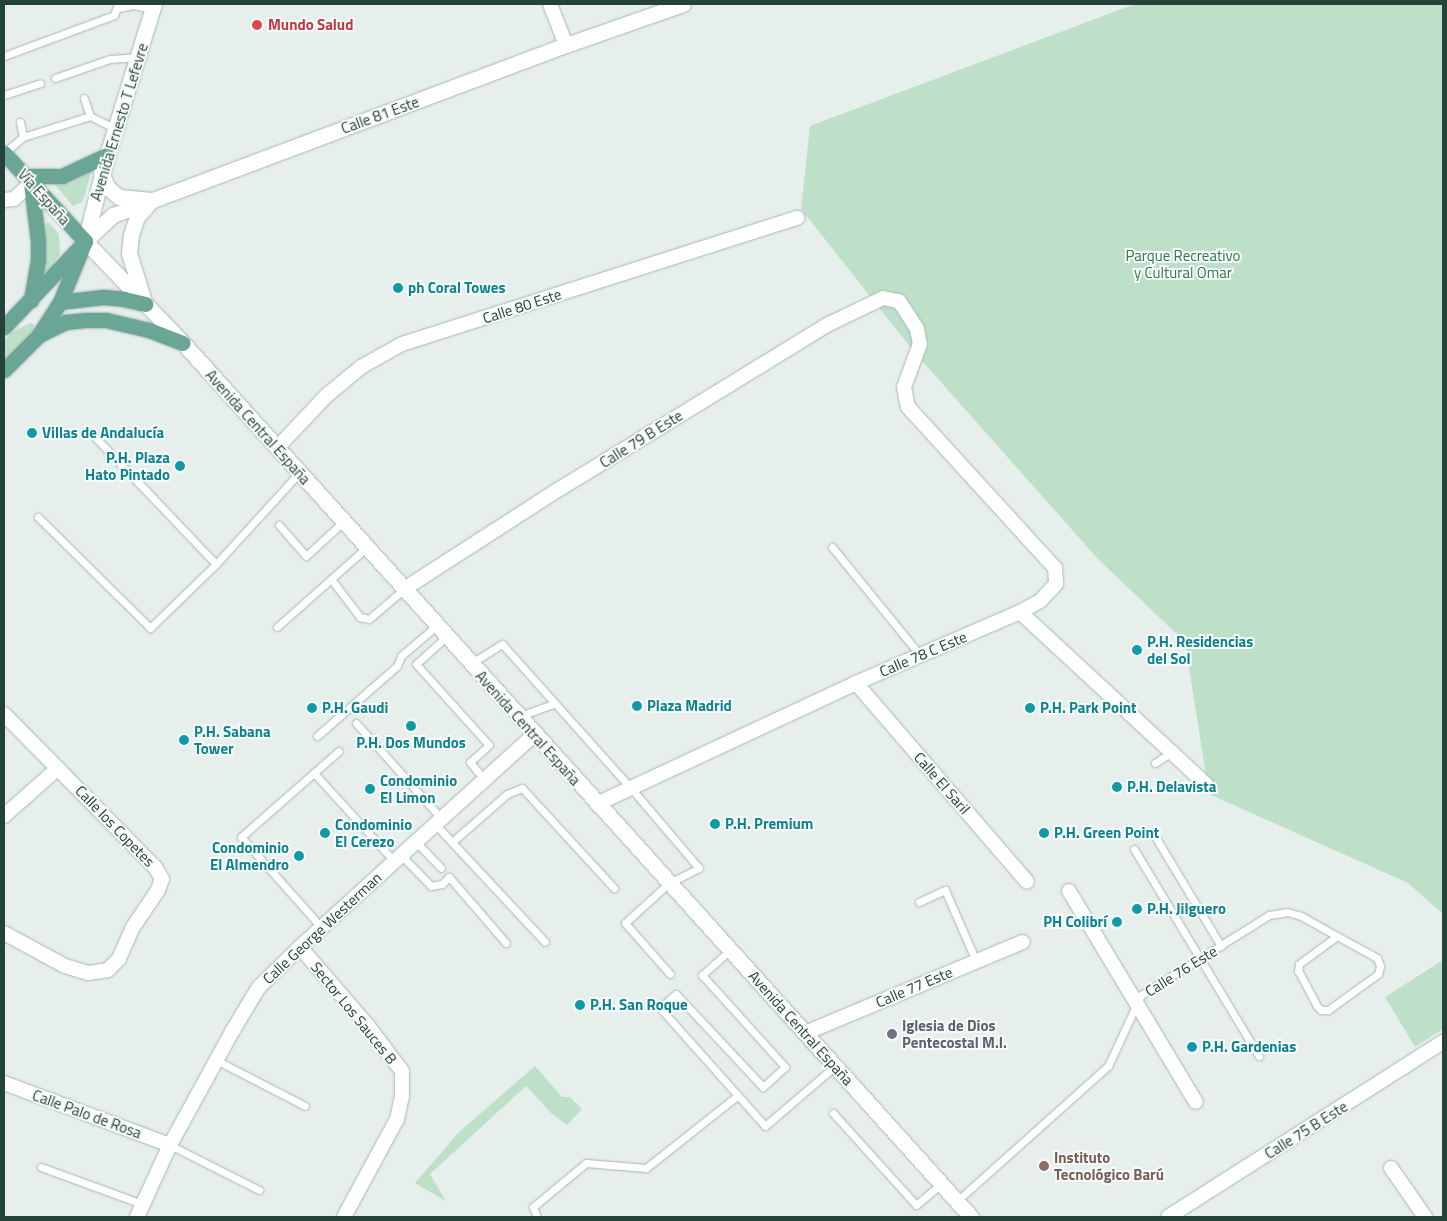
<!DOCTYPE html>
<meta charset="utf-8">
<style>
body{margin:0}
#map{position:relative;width:1447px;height:1221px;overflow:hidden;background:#e6efeb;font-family:"Titillium Web",sans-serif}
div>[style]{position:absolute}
.green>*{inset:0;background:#bfe0c8}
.roads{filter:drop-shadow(0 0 1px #a8b8b2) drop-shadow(0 0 1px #a8b8b2)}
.service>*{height:7px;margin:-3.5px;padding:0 3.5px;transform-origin:3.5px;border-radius:3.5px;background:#fff}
.minor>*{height:14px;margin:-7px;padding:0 7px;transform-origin:7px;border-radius:7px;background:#fff}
.tertiary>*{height:15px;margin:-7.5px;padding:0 7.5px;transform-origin:7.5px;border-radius:7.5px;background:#fff}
.secondary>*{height:15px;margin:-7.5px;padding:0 7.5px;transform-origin:7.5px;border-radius:7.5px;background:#fff}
.primary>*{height:15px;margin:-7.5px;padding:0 7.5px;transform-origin:7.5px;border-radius:7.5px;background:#6aa596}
.dots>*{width:14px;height:14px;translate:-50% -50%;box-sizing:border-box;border:2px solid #f7fbf9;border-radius:50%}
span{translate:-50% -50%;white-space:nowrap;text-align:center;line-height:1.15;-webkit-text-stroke:4px #f7fbf9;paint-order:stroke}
.health-label{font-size:15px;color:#be3a42;font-weight:700}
.left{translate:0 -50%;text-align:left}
.street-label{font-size:15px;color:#24423a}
.park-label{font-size:15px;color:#2d7a4b}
.culture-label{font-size:15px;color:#0d838f;font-weight:700}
.right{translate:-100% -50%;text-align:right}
.worship-label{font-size:15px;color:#5b616d;font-weight:700}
.education-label{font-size:15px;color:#785e54;font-weight:700}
.frame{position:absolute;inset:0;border:5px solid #24423a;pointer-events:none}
</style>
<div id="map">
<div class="green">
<div style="clip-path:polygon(1135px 4px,1443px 4px,1443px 914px,1408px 883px,1209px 794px,1185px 642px,1097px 558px,915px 353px,801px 209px,810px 126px)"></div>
<div style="clip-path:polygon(87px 171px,91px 172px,85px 195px,82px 202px,73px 206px,52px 181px)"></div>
<div style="clip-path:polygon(48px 222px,59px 234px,60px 254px,54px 265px,47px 272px,44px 272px,45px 224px)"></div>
<div style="clip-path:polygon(30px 323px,34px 325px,33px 330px,4px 362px,4px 341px,12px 332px)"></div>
<div style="clip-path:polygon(1443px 960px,1443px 1029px,1415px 1047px,1385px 997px)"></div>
<div style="clip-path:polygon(535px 1066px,562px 1097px,570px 1097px,582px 1109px,567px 1125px,551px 1113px,526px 1086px,430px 1174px,446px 1201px,415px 1183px,459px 1132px)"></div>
</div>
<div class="roads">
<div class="service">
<div style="left:118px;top:8px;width:15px;rotate:-11deg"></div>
<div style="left:133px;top:5px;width:20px;rotate:11deg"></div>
<div style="left:4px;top:56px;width:117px;rotate:-20.4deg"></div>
<div style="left:114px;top:15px;width:12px;rotate:-70deg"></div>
<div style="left:55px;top:78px;width:58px;rotate:-19.1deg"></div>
<div style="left:110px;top:59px;width:27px;rotate:-4deg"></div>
<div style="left:4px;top:95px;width:38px;rotate:-18deg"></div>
<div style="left:84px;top:98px;width:19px;rotate:72deg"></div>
<div style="left:20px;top:122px;width:15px;rotate:79deg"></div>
<div style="left:4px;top:153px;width:25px;rotate:-40deg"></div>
<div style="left:23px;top:137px;width:70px;rotate:-17.4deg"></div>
<div style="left:90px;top:116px;width:28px;rotate:27deg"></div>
<div style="left:94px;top:436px;width:177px;rotate:46.4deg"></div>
<div style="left:38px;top:517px;width:158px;rotate:44.7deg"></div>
<div style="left:150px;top:628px;width:92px;rotate:-44.1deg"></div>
<div style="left:216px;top:564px;width:123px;rotate:-47.6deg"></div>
<div style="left:279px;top:525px;width:41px;rotate:48.9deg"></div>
<div style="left:306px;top:556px;width:50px;rotate:-42.6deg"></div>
<div style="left:832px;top:547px;width:139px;rotate:50.8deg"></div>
<div style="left:331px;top:579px;width:48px;rotate:52.7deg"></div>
<div style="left:360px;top:617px;width:9px;rotate:13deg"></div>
<div style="left:369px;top:619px;width:46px;rotate:-40.6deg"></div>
<div style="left:277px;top:627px;width:119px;rotate:-41.6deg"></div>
<div style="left:446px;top:637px;width:40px;rotate:138deg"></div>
<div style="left:416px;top:664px;width:109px;rotate:48deg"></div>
<div style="left:489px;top:745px;width:25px;rotate:138deg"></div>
<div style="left:470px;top:762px;width:22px;rotate:51deg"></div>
<div style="left:470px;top:664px;width:38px;rotate:-32deg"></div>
<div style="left:502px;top:644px;width:192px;rotate:48.2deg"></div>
<div style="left:630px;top:787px;width:106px;rotate:49.6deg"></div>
<div style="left:699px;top:868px;width:34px;rotate:153deg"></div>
<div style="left:669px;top:883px;width:59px;rotate:137.7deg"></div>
<div style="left:625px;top:923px;width:68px;rotate:48.6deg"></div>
<div style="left:520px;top:716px;width:37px;rotate:-20deg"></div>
<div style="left:356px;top:723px;width:127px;rotate:48.2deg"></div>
<div style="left:317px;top:736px;width:106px;rotate:-41.2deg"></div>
<div style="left:397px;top:666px;width:11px;rotate:-68deg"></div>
<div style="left:401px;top:656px;width:46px;rotate:-40.6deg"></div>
<div style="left:1155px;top:763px;width:20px;rotate:-33deg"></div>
<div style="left:314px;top:773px;width:119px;rotate:47.7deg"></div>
<div style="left:435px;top:824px;width:161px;rotate:47deg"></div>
<div style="left:1156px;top:838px;width:126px;rotate:59deg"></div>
<div style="left:416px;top:842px;width:36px;rotate:46deg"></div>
<div style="left:452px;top:842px;width:73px;rotate:-41.1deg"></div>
<div style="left:507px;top:794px;width:16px;rotate:-22deg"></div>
<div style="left:522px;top:788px;width:136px;rotate:47.4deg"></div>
<div style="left:1134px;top:849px;width:242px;rotate:58.9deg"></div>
<div style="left:401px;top:855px;width:43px;rotate:45.9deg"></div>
<div style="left:431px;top:886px;width:11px;rotate:-10deg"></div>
<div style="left:442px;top:884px;width:10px;rotate:-45deg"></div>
<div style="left:449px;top:877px;width:87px;rotate:49.2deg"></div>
<div style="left:919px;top:902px;width:29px;rotate:-25deg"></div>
<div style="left:945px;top:890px;width:77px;rotate:66.4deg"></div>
<div style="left:321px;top:927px;width:120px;rotate:-131.6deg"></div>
<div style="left:241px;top:837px;width:130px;rotate:-41.3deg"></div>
<div style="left:730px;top:950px;width:38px;rotate:138deg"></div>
<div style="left:702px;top:975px;width:124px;rotate:47.9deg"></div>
<div style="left:785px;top:1067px;width:30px;rotate:138deg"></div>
<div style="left:763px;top:1087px;width:127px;rotate:-133.1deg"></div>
<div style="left:676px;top:994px;width:21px;rotate:139deg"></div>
<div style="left:660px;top:1008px;width:158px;rotate:48.3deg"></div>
<div style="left:765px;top:1126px;width:92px;rotate:-40.6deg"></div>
<div style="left:216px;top:1060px;width:100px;rotate:27.3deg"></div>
<div style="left:833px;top:1113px;width:124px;rotate:47.9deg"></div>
<div style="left:916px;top:1205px;width:33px;rotate:-40deg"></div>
<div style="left:170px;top:1145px;width:100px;rotate:26.8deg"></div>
<div style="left:41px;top:1167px;width:108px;rotate:20.1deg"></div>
<div style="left:957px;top:1201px;width:203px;rotate:-41.8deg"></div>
<div style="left:1108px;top:1066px;width:78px;rotate:-65.1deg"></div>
<div style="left:1141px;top:995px;width:151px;rotate:-32deg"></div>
<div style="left:1269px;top:915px;width:18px;rotate:-9deg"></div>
<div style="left:1287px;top:912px;width:15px;rotate:16deg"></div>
<div style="left:1301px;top:916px;width:41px;rotate:29.1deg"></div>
<div style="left:1337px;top:936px;width:46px;rotate:28.8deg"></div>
<div style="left:1377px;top:958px;width:9px;rotate:69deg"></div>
<div style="left:1380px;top:966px;width:8px;rotate:104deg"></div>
<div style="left:1378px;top:974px;width:62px;rotate:144.2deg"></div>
<div style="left:1328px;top:1010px;width:7px;rotate:180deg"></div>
<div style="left:1321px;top:1010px;width:6px;rotate:-135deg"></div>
<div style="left:1317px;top:1006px;width:40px;rotate:-118deg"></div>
<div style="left:1298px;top:971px;width:7px;rotate:-82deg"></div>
<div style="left:1299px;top:964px;width:47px;rotate:-36.4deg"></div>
<div style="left:537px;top:1217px;width:11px;rotate:-112deg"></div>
<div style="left:533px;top:1207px;width:69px;rotate:-39.7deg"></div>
<div style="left:586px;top:1163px;width:60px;rotate:4.8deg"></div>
<div style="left:646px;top:1168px;width:117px;rotate:-38.4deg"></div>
</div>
<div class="minor">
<div style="left:550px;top:4px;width:44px;rotate:68.7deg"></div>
<div style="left:4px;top:200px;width:10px;rotate:-6deg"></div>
<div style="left:14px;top:199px;width:23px;rotate:-43deg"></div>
<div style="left:277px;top:448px;width:71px;rotate:-46.7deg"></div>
<div style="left:326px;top:396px;width:45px;rotate:-39.6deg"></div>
<div style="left:361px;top:367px;width:47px;rotate:-29.3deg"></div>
<div style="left:402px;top:344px;width:415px;rotate:-17.7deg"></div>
<div style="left:404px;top:589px;width:187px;rotate:-32.8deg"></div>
<div style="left:561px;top:488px;width:314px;rotate:-31.5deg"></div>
<div style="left:829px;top:324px;width:60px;rotate:-25.7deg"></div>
<div style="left:883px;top:298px;width:16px;rotate:11deg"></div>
<div style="left:899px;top:301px;width:33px;rotate:57deg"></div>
<div style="left:917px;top:329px;width:15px;rotate:79deg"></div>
<div style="left:920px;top:344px;width:46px;rotate:110.4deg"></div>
<div style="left:904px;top:387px;width:20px;rotate:79deg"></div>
<div style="left:908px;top:407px;width:218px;rotate:47.6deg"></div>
<div style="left:1055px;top:568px;width:16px;rotate:86deg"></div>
<div style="left:1056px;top:584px;width:23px;rotate:133deg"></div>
<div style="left:1040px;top:601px;width:23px;rotate:151deg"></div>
<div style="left:1020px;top:612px;width:179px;rotate:156.6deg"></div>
<div style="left:856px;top:683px;width:286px;rotate:155deg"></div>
<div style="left:1020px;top:612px;width:253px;rotate:42.8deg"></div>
<div style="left:856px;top:683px;width:262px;rotate:49.3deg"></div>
<div style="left:4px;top:714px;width:215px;rotate:45.4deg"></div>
<div style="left:155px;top:867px;width:14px;rotate:60deg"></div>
<div style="left:162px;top:879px;width:12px;rotate:110deg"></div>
<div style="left:158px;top:890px;width:45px;rotate:124deg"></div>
<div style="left:133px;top:927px;width:35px;rotate:114deg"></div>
<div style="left:119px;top:959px;width:16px;rotate:135deg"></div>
<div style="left:108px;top:970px;width:20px;rotate:171deg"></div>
<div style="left:88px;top:973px;width:24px;rotate:-163deg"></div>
<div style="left:65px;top:966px;width:69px;rotate:-151.6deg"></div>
<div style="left:4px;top:816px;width:72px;rotate:-41.6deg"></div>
<div style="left:1069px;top:891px;width:246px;rotate:59deg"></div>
<div style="left:300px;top:947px;width:104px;rotate:49.3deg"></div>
<div style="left:368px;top:1026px;width:56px;rotate:52.9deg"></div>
<div style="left:402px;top:1071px;width:25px;rotate:90deg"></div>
<div style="left:402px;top:1096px;width:24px;rotate:102deg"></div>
<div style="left:397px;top:1119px;width:111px;rotate:118.4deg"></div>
<div style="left:805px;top:1033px;width:236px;rotate:-22.7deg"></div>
<div style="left:4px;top:1083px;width:177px;rotate:20.5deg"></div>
<div style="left:1391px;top:1168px;width:60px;rotate:55.2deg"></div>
<div style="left:137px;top:1217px;width:79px;rotate:-65.4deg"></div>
<div style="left:170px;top:1145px;width:131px;rotate:-61.3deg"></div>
<div style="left:233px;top:1030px;width:50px;rotate:-58.8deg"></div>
<div style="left:259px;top:987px;width:57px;rotate:-44.3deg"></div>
<div style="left:300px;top:947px;width:316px;rotate:-42.2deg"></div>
<div style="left:1168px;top:1217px;width:326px;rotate:-32.5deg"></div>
</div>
<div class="tertiary">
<div style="left:85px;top:241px;width:38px;rotate:-43deg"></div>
<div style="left:113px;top:215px;width:484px;rotate:-20.6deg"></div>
<div style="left:566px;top:45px;width:124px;rotate:-19.3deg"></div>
</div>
<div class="secondary">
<div style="left:154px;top:4px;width:158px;rotate:107.3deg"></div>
<div style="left:107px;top:155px;width:89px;rotate:104.3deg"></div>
<div style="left:85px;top:241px;width:141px;rotate:46.1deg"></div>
<div style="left:183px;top:343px;width:1177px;rotate:47.96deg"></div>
<div style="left:101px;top:173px;width:17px;rotate:65deg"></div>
<div style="left:108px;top:188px;width:14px;rotate:39deg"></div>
<div style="left:119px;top:197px;width:33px;rotate:5deg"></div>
<div style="left:143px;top:298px;width:47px;rotate:-107.3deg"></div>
<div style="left:129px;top:253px;width:18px;rotate:-84deg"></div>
<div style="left:131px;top:235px;width:19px;rotate:-72deg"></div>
<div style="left:137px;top:217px;width:23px;rotate:-49deg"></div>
</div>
<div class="primary">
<div style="left:4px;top:153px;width:120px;rotate:47.4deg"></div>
<div style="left:25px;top:176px;width:37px"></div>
<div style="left:62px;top:176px;width:50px;rotate:-25deg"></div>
<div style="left:31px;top:183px;width:58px;rotate:83.1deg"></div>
<div style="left:38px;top:241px;width:19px;rotate:90deg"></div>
<div style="left:38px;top:260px;width:41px;rotate:99.9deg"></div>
<div style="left:60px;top:302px;width:43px;rotate:-6.6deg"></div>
<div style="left:103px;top:297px;width:21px;rotate:5deg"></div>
<div style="left:124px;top:299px;width:22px;rotate:13deg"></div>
<div style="left:4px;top:327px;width:109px;rotate:-46.5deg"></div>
<div style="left:39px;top:335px;width:30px;rotate:-26deg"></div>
<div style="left:66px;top:322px;width:18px;rotate:-6deg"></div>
<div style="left:84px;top:320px;width:22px"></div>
<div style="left:106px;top:320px;width:44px;rotate:13.1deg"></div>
<div style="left:149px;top:330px;width:36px;rotate:21deg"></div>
<div style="left:4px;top:370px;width:48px;rotate:-45deg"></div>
<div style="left:38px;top:336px;width:40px;rotate:-57.1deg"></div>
<div style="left:60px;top:302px;width:66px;rotate:-67.7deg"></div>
</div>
</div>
<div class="dots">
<div style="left:257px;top:25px;background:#e0444e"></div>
<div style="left:398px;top:288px;background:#0f9aa8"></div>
<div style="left:32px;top:433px;background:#0f9aa8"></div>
<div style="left:180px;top:466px;background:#0f9aa8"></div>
<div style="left:1137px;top:650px;background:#0f9aa8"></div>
<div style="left:637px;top:706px;background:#0f9aa8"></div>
<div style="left:312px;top:708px;background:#0f9aa8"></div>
<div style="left:1030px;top:708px;background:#0f9aa8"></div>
<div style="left:411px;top:726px;background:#0f9aa8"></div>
<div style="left:184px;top:740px;background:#0f9aa8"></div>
<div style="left:1117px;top:787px;background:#0f9aa8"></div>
<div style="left:370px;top:789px;background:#0f9aa8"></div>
<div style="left:715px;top:824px;background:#0f9aa8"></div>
<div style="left:325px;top:833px;background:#0f9aa8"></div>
<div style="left:1044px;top:833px;background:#0f9aa8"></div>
<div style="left:299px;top:856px;background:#0f9aa8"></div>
<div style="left:1137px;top:909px;background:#0f9aa8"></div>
<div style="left:1117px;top:922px;background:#0f9aa8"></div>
<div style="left:580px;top:1005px;background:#0f9aa8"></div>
<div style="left:892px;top:1034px;background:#6b7280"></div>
<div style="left:1192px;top:1047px;background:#0f9aa8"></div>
<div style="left:1044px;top:1166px;background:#8d6e63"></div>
</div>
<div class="health-label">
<span class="left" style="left:268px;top:25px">Mundo Salud</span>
</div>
<div class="street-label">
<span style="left:380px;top:115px;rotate:-20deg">Calle 81 Este</span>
<span style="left:119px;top:122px;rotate:-73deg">Avenida Ernesto T Lefevre</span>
<span style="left:44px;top:197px;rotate:48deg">Vía España</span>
<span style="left:522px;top:306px;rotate:-18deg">Calle 80 Este</span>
<span style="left:258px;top:427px;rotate:48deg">Avenida Central España</span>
<span style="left:641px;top:439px;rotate:-32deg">Calle 79 B Este</span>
<span style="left:923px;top:654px;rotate:-23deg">Calle 78 C Este</span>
<span style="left:528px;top:728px;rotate:48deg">Avenida Central España</span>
<span style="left:942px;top:783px;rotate:49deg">Calle El Saril</span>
<span style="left:115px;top:826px;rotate:46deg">Calle los Copetes</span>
<span style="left:322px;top:928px;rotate:-43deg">Calle George Westerman</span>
<span style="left:1181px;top:971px;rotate:-32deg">Calle 76 Este</span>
<span style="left:914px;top:987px;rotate:-23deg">Calle 77 Este</span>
<span style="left:354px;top:1013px;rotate:51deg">Sector Los Sauces B</span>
<span style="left:801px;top:1028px;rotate:48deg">Avenida Central España</span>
<span style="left:87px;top:1114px;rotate:20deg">Calle Palo de Rosa</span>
<span style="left:1306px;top:1130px;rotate:-32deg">Calle 75 B Este</span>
</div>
<div class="park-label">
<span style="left:1183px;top:264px">Parque Recreativo<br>y Cultural Omar</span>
</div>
<div class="culture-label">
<span class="left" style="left:408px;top:288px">ph Coral Towes</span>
<span class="left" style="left:42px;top:433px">Villas de Andalucía</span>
<span class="right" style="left:170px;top:466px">P.H. Plaza<br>Hato Pintado</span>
<span class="left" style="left:1147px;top:650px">P.H. Residencias<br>del Sol</span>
<span class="left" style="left:647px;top:706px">Plaza Madrid</span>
<span class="left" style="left:322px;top:708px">P.H. Gaudi</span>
<span class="left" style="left:1040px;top:708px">P.H. Park Point</span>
<span class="left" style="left:194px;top:740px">P.H. Sabana<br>Tower</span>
<span style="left:411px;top:743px">P.H. Dos Mundos</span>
<span class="left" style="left:380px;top:789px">Condominio<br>El Limon</span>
<span class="left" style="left:1127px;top:787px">P.H. Delavista</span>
<span class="left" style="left:335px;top:833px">Condominio<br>El Cerezo</span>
<span class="left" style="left:725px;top:824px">P.H. Premium</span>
<span class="left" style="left:1054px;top:833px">P.H. Green Point</span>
<span class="right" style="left:289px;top:856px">Condominio<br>El Almendro</span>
<span class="left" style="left:1147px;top:909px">P.H. Jilguero</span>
<span class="right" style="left:1107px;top:922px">PH Colibrí</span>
<span class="left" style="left:590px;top:1005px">P.H. San Roque</span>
<span class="left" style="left:1202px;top:1047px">P.H. Gardenias</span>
</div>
<div class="worship-label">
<span class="left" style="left:902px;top:1034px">Iglesia de Dios<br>Pentecostal M.I.</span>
</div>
<div class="education-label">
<span class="left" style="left:1054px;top:1166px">Instituto<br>Tecnológico Barú</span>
</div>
<div class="frame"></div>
</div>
